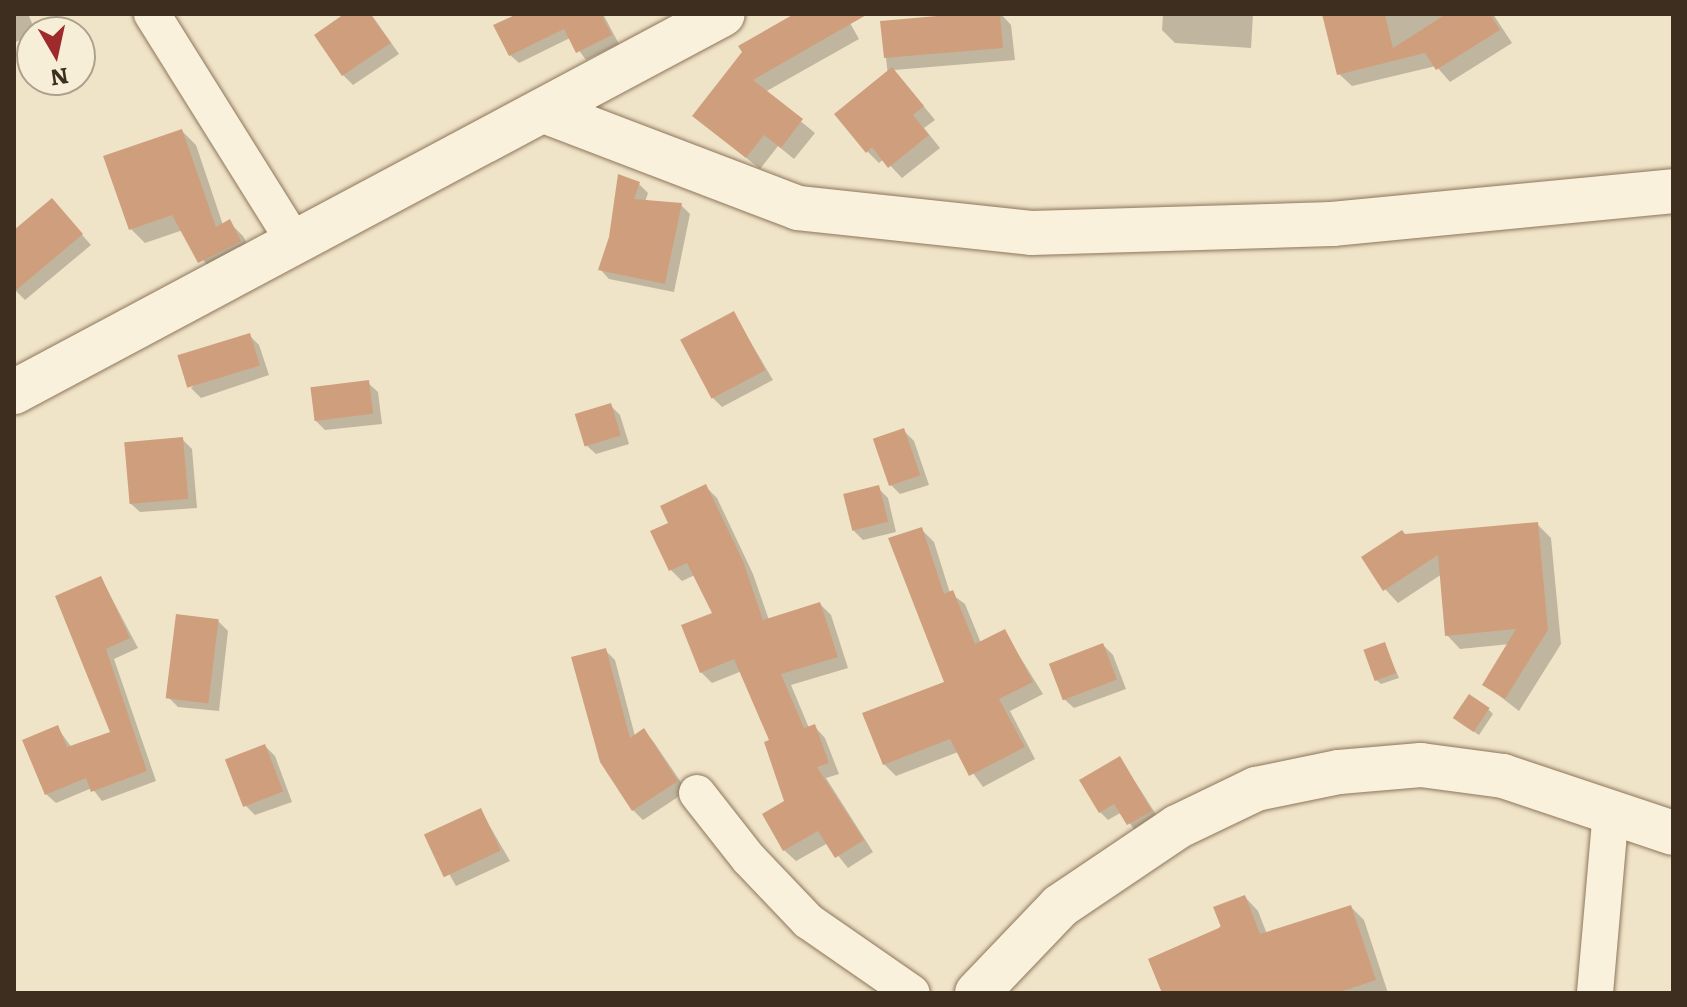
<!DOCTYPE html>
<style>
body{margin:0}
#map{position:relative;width:1687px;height:1007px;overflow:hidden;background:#f0e4c8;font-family:Literata,serif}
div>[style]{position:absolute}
.shadow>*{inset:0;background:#0003}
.building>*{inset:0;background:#cf9f7d;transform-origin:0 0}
.roads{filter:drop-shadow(0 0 2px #8d765c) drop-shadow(0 0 2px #8d765c)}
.minor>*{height:36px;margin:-18px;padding:0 18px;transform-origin:18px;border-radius:18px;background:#faf1dc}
.tertiary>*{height:44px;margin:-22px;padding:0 22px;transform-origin:22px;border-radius:22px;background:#faf1dc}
.secondary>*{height:44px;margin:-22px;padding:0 22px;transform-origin:22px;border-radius:22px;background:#faf1dc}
span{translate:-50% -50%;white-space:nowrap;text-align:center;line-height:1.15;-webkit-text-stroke:7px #f7eed8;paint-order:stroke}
.frame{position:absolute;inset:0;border:16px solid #3d2e20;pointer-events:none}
.north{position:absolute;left:16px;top:16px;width:80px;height:80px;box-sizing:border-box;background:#f7eed8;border:2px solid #ada18e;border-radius:50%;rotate:171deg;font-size:22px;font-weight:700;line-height:32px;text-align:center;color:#3d2e20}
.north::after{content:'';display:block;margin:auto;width:28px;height:36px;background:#9e2a2b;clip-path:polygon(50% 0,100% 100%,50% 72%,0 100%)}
</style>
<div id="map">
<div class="shadow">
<div style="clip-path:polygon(14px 14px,28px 14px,36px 32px,14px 43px)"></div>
<div style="clip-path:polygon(348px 14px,371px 14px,399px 54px,353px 85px,343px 75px)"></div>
<div style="clip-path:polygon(521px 14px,603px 14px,619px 44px,586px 60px,570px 38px,519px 63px,510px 55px)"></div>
<div style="clip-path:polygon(798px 14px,845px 14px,859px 39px,765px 92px,815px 133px,794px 159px,778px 146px,760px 169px,695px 116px,744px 52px)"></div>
<div style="clip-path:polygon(1001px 14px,1011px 25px,1015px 60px,894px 70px,935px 120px,924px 128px,940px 148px,902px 178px,884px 159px,879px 163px,867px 151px,890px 93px,882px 23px)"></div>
<div style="clip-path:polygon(1163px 14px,1253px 14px,1251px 48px,1175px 43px,1162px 30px)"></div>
<div style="clip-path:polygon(1324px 14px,1493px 14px,1512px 43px,1450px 82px,1436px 66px,1352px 86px,1339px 74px)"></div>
<div style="clip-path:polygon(182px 131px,196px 145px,223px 225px,229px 222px,243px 236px,253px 255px,214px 276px,183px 230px,145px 243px,131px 229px)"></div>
<div style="clip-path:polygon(639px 184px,648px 193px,645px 202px,681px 205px,690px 214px,674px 292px,609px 279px,600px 269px)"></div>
<div style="clip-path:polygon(61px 211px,91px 245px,25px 300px,14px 289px,14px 233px)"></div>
<div style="clip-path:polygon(734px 314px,773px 380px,722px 407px,712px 397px)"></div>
<div style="clip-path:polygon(249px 335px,259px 345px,269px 375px,201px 398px,191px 388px)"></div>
<div style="clip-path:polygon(368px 383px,378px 392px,382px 424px,325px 430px,315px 420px)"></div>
<div style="clip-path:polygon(610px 405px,620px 415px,629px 444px,596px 454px,586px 445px)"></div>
<div style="clip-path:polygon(904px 431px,914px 441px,929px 485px,900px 494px,890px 484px,875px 440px)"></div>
<div style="clip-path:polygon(182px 439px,192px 449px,197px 508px,140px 512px,130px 503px)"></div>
<div style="clip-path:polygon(706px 487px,717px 498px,753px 574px,769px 620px,820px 604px,831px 615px,848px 668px,791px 685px,809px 728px,814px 726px,825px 738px,839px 774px,826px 778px,873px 852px,848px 868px,828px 843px,796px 861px,784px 850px,787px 802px,772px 741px,742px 671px,712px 683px,701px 672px,714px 614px,695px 575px,682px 581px,671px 570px,671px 524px)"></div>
<div style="clip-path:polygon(878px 488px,888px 498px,896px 532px,863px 540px,853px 530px)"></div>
<div style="clip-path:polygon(1537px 524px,1551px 538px,1561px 644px,1519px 711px,1484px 684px,1510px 644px,1460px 649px,1447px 635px,1442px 574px,1398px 603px,1385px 589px,1406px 536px)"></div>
<div style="clip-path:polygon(922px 530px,934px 542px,950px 593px,965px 604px,981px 643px,1004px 631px,1043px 694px,1010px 711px,1035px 759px,983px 787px,958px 752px,896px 776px,884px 764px,946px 683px)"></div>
<div style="clip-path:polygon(101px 578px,138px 648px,114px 659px,156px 781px,102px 801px,92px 788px,56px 803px,46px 794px,57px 727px,72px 748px,113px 733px,58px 597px)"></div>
<div style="clip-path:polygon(218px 621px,228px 631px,219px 711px,178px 707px,168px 697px)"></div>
<div style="clip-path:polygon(1384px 644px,1399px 678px,1381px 684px,1376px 680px)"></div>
<div style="clip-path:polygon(1103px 645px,1113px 655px,1126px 689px,1074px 708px,1064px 699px)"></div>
<div style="clip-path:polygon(605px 650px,615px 660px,635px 736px,644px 731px,653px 741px,687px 791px,643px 820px,633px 810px)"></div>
<div style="clip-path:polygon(1489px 710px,1493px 714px,1479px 735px,1459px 722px)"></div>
<div style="clip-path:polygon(265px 746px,275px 756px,292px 802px,255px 815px,245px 805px)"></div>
<div style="clip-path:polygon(1120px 758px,1159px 819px,1136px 832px,1122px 812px,1108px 820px,1100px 812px)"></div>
<div style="clip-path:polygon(481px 811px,510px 861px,456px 886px,427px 835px)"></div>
<div style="clip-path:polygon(1245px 897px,1258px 911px,1267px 934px,1351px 907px,1364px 920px,1388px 993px,1164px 993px)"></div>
</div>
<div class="building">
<div style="clip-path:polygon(344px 14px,370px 14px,391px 43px,342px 76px,314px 35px)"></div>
<div style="clip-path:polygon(517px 14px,601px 14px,612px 35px,576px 53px,564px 29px,509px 56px,493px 25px)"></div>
<div style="clip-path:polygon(794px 14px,868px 14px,753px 80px,803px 119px,781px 148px,764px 135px,746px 158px,692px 116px,742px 52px,738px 46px)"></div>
<div style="clip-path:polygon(960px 14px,1000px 14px,1003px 48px,884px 58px,880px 21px)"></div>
<div style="clip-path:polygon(1322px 14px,1385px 14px,1393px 48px,1446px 14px,1490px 14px,1500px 30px,1436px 70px,1425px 53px,1337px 75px)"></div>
<div style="clip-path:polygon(892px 67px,924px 106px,913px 115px,929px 135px,888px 168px,872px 147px,866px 153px,834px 114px)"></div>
<div style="clip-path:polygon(182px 129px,216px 227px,230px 219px,241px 241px,198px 263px,172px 215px,129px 230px,103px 156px)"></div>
<div style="clip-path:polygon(618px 174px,640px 182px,634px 199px,682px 203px,665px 284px,598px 270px,609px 237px)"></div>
<div style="clip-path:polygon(52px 198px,83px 234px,14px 292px,14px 230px)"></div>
<div style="left:734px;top:311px;width:67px;height:61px;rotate:62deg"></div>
<div style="left:250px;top:333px;width:34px;height:76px;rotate:73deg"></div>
<div style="left:369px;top:380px;width:34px;height:59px;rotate:83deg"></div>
<div style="left:611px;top:403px;width:34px;height:38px;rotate:73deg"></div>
<div style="left:904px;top:428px;width:50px;height:33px;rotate:71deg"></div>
<div style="left:183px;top:437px;width:62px;height:59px;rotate:85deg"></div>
<div style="clip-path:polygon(706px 484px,743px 561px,763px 620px,820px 602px,838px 657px,781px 674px,804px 728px,815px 724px,829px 763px,817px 767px,864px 840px,835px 858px,818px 831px,783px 851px,762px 814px,784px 801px,764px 742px,769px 740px,734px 659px,700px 673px,681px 625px,712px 613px,687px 563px,669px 571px,650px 531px,668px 523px,660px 506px)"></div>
<div style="left:879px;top:485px;width:38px;height:37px;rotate:76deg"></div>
<div style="clip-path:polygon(1538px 522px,1548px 630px,1505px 699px,1482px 685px,1516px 629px,1445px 636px,1438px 555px,1383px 591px,1361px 557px,1402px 530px,1405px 534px)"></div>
<div style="clip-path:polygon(922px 527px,944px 594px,953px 590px,975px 644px,1005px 629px,1033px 682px,999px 699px,1025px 747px,969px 776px,950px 739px,883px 765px,862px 713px,944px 682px,888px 538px)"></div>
<div style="clip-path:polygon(101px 576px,130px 638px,106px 649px,147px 771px,91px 792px,86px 778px,45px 795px,22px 740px,58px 725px,67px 747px,110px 732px,55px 596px)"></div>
<div style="left:176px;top:614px;width:43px;height:85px;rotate:7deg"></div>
<div style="left:1385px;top:642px;width:33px;height:23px;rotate:70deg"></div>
<div style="left:1103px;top:643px;width:39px;height:58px;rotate:69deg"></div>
<div style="clip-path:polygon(606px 648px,630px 738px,644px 728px,678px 781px,632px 811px,600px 762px,571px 657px)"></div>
<div style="left:1469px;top:694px;width:25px;height:29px;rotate:34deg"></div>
<div style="left:265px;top:744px;width:51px;height:43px;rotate:69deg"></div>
<div style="clip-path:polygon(1120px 756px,1152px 811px,1127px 825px,1114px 804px,1099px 813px,1079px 780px)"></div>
<div style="left:481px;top:808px;width:47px;height:63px;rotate:65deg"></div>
<div style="clip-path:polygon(1245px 895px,1260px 934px,1351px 905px,1376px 980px,1337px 993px,1162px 993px,1148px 959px,1221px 927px,1213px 907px)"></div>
</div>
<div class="roads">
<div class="minor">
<div style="left:152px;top:14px;width:270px;rotate:58deg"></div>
<div style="left:697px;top:793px;width:84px;rotate:51.8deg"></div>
<div style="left:749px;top:859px;width:86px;rotate:46.4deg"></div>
<div style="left:808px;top:921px;width:126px;rotate:34.7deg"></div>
<div style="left:1595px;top:993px;width:183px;rotate:-85deg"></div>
</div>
<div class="tertiary">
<div style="left:544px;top:111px;width:272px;rotate:20.9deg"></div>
<div style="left:798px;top:208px;width:234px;rotate:6.1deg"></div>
<div style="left:1031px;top:233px;width:301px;rotate:-1.7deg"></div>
<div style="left:1332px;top:224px;width:343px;rotate:-5.5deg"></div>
</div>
<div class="secondary">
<div style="left:14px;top:392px;width:803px;rotate:-28.06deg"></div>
<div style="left:977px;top:993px;width:120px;rotate:-46.3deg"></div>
<div style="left:1060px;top:906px;width:141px;rotate:-34deg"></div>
<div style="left:1177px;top:827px;width:88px;rotate:-25.7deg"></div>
<div style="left:1256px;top:789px;width:85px;rotate:-11.6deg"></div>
<div style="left:1339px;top:772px;width:82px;rotate:-4.9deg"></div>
<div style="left:1421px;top:765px;width:83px;rotate:7.6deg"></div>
<div style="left:1503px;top:776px;width:179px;rotate:18.5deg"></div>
</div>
</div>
<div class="frame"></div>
<div class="north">N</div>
</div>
